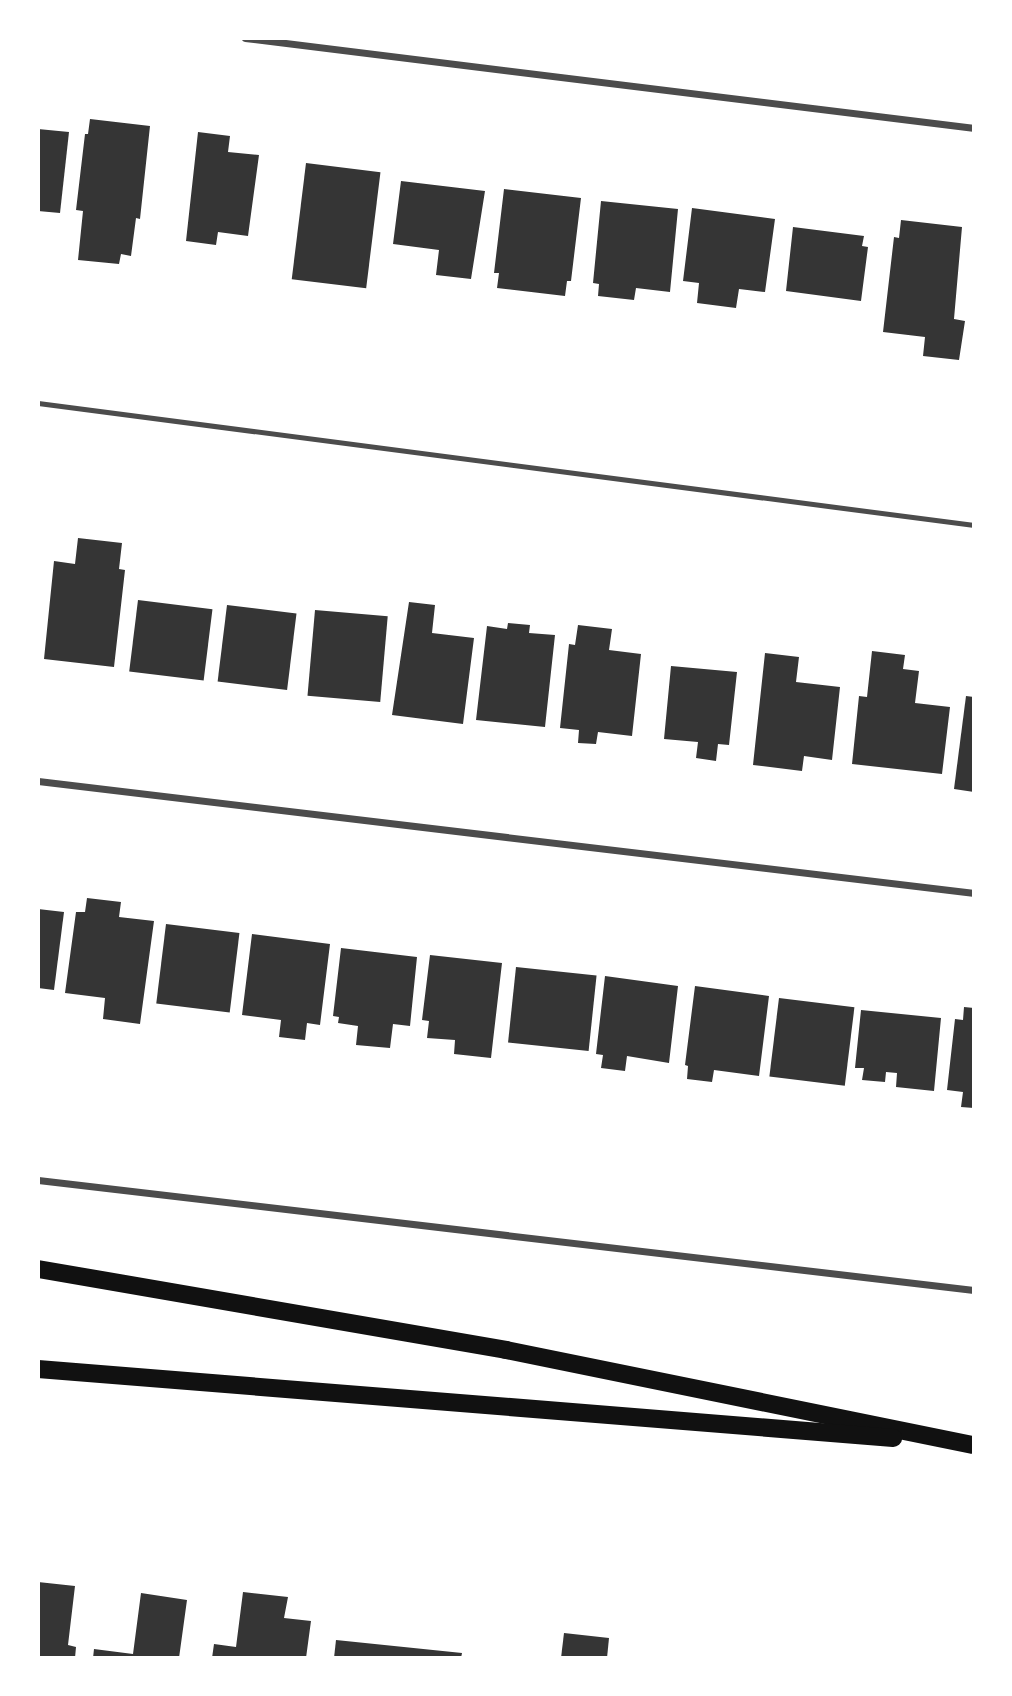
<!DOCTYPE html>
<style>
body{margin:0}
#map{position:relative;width:1012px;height:1696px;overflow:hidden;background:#fff;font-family:"Sofia Sans Condensed",sans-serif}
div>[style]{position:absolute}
.building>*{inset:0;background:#353535;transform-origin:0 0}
.service>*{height:5px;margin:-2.5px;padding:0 2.5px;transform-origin:2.5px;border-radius:2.5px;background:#4c4c4c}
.minor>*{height:7px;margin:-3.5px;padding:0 3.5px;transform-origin:3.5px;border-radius:3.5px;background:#4c4c4c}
.primary>*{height:18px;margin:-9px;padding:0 9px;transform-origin:9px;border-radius:9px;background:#111}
span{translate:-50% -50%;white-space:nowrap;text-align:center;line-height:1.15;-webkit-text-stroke:7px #fff;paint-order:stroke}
.frame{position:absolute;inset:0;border:40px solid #fff;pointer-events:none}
</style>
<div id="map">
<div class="building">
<div style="clip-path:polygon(90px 119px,150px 126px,140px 219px,136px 218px,131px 256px,121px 254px,119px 264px,78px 260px,83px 211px,76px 210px,85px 134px,88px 134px)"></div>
<div style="clip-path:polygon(38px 129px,69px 132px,60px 213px,38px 211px)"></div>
<div style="clip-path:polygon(198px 132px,230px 136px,228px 152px,259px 155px,248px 236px,218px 232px,216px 245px,186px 241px)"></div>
<div style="left:306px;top:163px;width:75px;height:117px;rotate:7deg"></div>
<div style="clip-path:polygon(401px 181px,485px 191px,471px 279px,436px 275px,439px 250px,393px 244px)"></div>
<div style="clip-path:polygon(504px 189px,581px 198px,571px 281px,567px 281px,565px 296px,497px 288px,499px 273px,494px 273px)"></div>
<div style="clip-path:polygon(601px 201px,678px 209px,670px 292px,636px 288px,634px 300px,598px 296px,599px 284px,593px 283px)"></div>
<div style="clip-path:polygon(692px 208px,775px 219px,765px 292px,739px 289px,736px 308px,697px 303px,699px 283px,683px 281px)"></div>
<div style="clip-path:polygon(901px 220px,962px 227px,954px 319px,965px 321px,959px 360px,923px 356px,925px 337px,883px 332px,894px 237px,899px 238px)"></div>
<div style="clip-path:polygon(793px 227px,864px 236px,862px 246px,868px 247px,861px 301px,786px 291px)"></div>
<div style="clip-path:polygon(78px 538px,122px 543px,119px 569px,125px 570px,114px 667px,44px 659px,54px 561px,75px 564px)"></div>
<div style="left:138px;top:600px;width:75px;height:72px;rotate:7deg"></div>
<div style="clip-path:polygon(409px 602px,435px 605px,432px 633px,474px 638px,463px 724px,392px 715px)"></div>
<div style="left:227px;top:605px;width:70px;height:77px;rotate:7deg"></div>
<div style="left:315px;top:610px;width:73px;height:86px;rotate:5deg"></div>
<div style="clip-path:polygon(508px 623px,530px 625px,529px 633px,555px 635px,545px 727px,476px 720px,487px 626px,507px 629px)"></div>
<div style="clip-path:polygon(578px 625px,612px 629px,609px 650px,641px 654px,632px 736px,598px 732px,596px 744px,578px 743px,579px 730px,560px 728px,569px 644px,575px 645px)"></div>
<div style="clip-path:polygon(872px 651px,905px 655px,903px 669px,919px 671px,915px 703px,950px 707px,942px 774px,852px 764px,859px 696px,867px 697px)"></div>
<div style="clip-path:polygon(765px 653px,799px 657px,796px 682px,840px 687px,832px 760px,804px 756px,802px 771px,753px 765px)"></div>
<div style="clip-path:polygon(671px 666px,737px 672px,729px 745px,718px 744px,716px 761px,696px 758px,698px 742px,664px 739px)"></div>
<div style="clip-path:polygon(966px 696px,974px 697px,974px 792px,954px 789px)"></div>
<div style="clip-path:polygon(87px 898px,121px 902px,119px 917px,154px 921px,140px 1024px,103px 1019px,105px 998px,65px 993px,76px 912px,85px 912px)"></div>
<div style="clip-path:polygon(38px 909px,64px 912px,54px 990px,38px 988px)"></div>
<div style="left:166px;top:924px;width:74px;height:80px;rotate:7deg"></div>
<div style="clip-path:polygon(252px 934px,330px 944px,320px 1025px,307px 1023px,305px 1040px,279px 1037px,281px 1020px,242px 1015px)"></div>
<div style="clip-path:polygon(341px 948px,417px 957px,410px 1026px,393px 1024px,390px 1048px,356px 1045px,358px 1026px,338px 1023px,339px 1017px,333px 1016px)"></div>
<div style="clip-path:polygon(430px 955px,502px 963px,491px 1058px,454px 1054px,455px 1040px,427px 1038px,429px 1021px,422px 1020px)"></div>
<div style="left:516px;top:967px;width:81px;height:76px;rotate:6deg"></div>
<div style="clip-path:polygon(605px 976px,678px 986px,669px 1063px,627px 1056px,625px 1071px,601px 1068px,603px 1055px,596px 1054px)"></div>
<div style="clip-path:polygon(695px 986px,769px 996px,759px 1076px,714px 1070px,712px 1082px,687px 1079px,688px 1066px,685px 1065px)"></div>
<div style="left:779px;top:998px;width:76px;height:79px;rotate:7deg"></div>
<div style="clip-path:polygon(964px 1007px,974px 1008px,974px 1108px,961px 1107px,963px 1092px,947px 1090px,955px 1019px,963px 1020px)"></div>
<div style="clip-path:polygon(861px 1010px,941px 1018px,934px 1091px,896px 1087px,897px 1073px,886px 1072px,885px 1082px,862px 1080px,864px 1068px,855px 1068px)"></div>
<div style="clip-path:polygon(38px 1582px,75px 1586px,68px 1645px,76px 1647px,75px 1658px,38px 1658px)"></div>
<div style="clip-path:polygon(243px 1592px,288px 1597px,284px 1618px,311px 1621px,306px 1658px,212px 1658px,214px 1644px,236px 1647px)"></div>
<div style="clip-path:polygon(141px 1593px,187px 1600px,179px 1658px,93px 1658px,94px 1649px,133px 1654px)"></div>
<div style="clip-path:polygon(564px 1633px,609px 1638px,607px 1658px,561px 1658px)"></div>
<div style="clip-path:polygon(336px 1640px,462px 1653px,461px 1658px,334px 1658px)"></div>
</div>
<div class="service">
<div style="left:38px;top:403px;width:944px;rotate:7.43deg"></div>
</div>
<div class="minor">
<div style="left:245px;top:38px;width:735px;rotate:7.04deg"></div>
<div style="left:38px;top:781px;width:943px;rotate:6.82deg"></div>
<div style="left:38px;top:1180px;width:942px;rotate:6.7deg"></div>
</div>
<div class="primary">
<div style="left:38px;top:1269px;width:475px;rotate:9.8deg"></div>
<div style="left:506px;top:1350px;width:475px;rotate:11.5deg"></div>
<div style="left:38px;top:1369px;width:858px;rotate:4.61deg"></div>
</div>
<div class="frame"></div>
</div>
